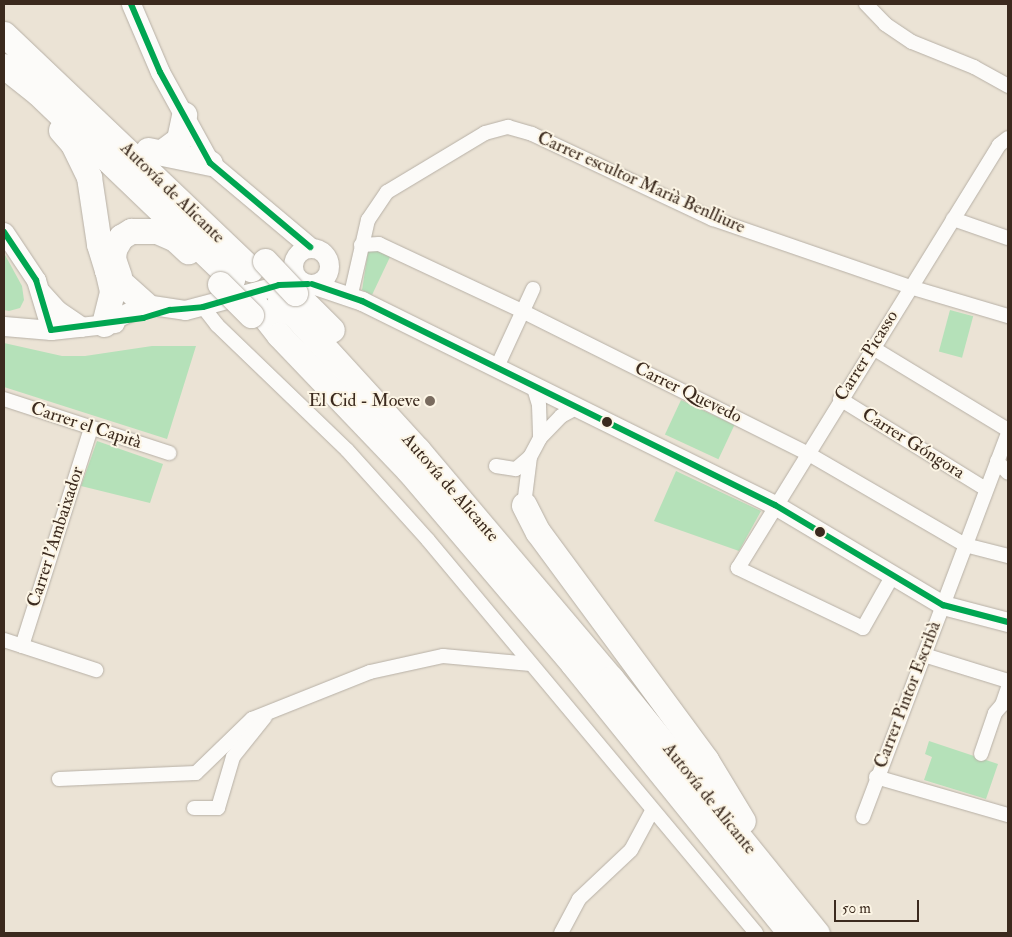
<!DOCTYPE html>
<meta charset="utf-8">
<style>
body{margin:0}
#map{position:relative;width:1012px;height:937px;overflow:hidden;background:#ebe3d5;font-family:"IM FELL Double Pica",serif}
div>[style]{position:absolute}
.green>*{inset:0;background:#b5e1b9;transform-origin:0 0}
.roads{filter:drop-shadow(0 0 1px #b7b0a6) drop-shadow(0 0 1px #b7b0a6)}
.street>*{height:14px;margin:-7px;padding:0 7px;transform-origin:7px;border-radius:7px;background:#fcfbf9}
.secondary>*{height:19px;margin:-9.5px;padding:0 9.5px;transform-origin:9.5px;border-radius:9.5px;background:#fcfbf9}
.secondary>.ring{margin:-9.5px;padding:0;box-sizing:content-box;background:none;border:19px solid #fcfbf9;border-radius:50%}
.highway>*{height:25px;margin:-12.5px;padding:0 12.5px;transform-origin:12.5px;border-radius:12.5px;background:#fcfbf9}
.bridges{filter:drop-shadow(0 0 1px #b7b0a6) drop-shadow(0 0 1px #b7b0a6)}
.highway-bridge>*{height:25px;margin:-12.5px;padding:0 12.5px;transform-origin:12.5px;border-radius:12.5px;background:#fcfbf9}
.bus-1>*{height:6px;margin:-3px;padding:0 3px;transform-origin:3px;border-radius:3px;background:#00a651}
.dots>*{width:14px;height:14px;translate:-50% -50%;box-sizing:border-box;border:2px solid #fcf5e5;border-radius:50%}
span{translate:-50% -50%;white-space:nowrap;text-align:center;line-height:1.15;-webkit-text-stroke:4px #fcf5e5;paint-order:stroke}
.street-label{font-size:18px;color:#3b2a1e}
.poi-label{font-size:18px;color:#3b2a1e}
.right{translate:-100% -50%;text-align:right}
.frame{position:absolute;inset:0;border:5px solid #3b2a1e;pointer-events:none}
.scale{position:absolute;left:834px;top:900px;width:85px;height:22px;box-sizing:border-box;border:2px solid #3b2a1e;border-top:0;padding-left:6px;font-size:15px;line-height:18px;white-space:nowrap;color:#3b2a1e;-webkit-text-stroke:4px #fcf5e5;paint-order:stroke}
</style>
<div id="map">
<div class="green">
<div style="clip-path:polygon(374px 249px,390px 257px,372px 295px,362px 290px,368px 252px)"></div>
<div style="clip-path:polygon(4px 253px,22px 286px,24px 300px,20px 308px,9px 311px,4px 310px)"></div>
<div style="left:950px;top:310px;width:24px;height:43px;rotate:15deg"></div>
<div style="clip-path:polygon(4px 343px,62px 356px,85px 356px,152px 346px,196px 346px,167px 439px,4px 387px)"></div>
<div style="left:681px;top:400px;width:59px;height:38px;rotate:25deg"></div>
<div style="clip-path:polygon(97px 441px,163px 464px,150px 503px,81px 486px)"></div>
<div style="clip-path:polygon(676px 471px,761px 511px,739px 551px,654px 521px)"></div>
<div style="clip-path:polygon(929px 741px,998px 764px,986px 799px,924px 780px,932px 757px,925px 754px)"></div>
</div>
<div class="roads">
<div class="street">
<div style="left:866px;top:4px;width:28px;rotate:46deg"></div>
<div style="left:885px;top:24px;width:32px;rotate:34deg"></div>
<div style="left:912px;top:42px;width:67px;rotate:22deg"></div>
<div style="left:974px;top:67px;width:39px;rotate:29deg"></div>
<div style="left:953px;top:219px;width:58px;rotate:19.1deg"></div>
<div style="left:361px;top:245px;width:18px;rotate:-3deg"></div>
<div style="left:379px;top:244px;width:158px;rotate:25.1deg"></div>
<div style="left:522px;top:311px;width:318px;rotate:26.5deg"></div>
<div style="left:807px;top:453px;width:183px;rotate:30.2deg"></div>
<div style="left:965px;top:545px;width:44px;rotate:14.3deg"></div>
<div style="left:351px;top:294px;width:76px;rotate:-77.1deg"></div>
<div style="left:368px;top:220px;width:34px;rotate:-56deg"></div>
<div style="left:387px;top:192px;width:114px;rotate:-31deg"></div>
<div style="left:485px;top:133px;width:24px;rotate:-15deg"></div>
<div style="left:508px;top:127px;width:25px;rotate:16deg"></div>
<div style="left:532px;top:134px;width:200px;rotate:25.2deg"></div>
<div style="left:713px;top:219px;width:208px;rotate:19deg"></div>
<div style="left:910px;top:287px;width:102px;rotate:16.5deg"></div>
<div style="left:203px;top:307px;width:23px;rotate:52deg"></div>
<div style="left:217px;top:325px;width:180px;rotate:43.9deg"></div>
<div style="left:347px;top:450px;width:121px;rotate:48deg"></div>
<div style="left:428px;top:540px;width:512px;rotate:50.15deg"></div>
<div style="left:873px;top:348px;width:158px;rotate:31.3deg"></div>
<div style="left:497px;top:367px;width:86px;rotate:-65.2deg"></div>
<div style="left:533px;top:385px;width:21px;rotate:73deg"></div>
<div style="left:539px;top:405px;width:33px;rotate:88deg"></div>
<div style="left:4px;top:399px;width:174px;rotate:18.1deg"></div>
<div style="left:840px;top:399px;width:172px;rotate:31.7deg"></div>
<div style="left:997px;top:461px;width:16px;rotate:47deg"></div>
<div style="left:496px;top:466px;width:20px;rotate:9deg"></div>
<div style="left:516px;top:469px;width:18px;rotate:-41deg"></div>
<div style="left:524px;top:505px;width:48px;rotate:-82.9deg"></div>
<div style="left:530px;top:457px;width:21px;rotate:-62deg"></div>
<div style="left:540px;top:438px;width:30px;rotate:-46deg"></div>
<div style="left:561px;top:416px;width:19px;rotate:-28deg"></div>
<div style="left:893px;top:575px;width:61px;rotate:119.5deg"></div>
<div style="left:863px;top:628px;width:139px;rotate:-154.4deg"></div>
<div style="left:738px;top:568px;width:497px;rotate:-58.3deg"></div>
<div style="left:999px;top:145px;width:11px;rotate:-38deg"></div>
<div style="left:4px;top:640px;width:97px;rotate:18.1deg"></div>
<div style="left:22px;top:646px;width:229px;rotate:-72.4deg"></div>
<div style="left:924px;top:655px;width:88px;rotate:17.2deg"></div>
<div style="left:981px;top:754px;width:43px;rotate:-71.1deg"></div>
<div style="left:995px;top:713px;width:11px;rotate:-49deg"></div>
<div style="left:1002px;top:705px;width:18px;rotate:-71deg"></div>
<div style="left:876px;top:777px;width:137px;rotate:16.1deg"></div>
<div style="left:59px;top:779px;width:137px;rotate:-2.5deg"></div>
<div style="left:196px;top:773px;width:78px;rotate:-44deg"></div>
<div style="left:252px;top:719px;width:127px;rotate:-21.7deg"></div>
<div style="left:370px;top:672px;width:75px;rotate:-12.4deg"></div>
<div style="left:443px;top:656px;width:88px;rotate:5.2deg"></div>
<div style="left:194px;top:808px;width:24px"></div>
<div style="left:218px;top:808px;width:53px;rotate:-73.6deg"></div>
<div style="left:233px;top:757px;width:51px;rotate:-51.3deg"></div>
<div style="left:863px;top:817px;width:410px;rotate:-69.3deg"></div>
<div style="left:561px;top:933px;width:38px;rotate:-62deg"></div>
<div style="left:579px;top:899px;width:71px;rotate:-43.3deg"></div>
<div style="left:631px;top:850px;width:44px;rotate:-61.7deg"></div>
</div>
<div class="secondary">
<div style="left:131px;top:4px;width:74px;rotate:66.9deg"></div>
<div style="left:160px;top:72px;width:104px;rotate:61.2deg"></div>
<div style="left:210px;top:163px;width:131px;rotate:40deg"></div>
<div style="left:4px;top:232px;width:58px;rotate:56.3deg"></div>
<div style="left:36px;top:280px;width:52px;rotate:73.3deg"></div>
<div class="ring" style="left:293px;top:248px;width:17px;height:17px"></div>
<div style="left:312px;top:284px;width:53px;rotate:18.8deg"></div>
<div style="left:362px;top:301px;width:461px;rotate:26.3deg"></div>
<div style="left:775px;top:505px;width:196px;rotate:30.8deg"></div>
<div style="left:943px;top:605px;width:67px;rotate:14.7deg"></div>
<div style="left:41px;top:292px;width:24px;rotate:48deg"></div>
<div style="left:57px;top:310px;width:30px;rotate:34deg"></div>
<div style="left:104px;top:324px;width:46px;rotate:-26deg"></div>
<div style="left:145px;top:304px;width:40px;rotate:8.5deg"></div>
<div style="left:185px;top:310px;width:97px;rotate:-14.9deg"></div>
<div style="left:279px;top:285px;width:17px;rotate:-3deg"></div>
<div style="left:4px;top:326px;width:47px;rotate:4.9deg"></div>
<div style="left:51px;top:330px;width:64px;rotate:-6.2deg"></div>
</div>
<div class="highway">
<div style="left:4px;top:34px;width:341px;rotate:43.6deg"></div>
<div style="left:4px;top:66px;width:43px;rotate:38.5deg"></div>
<div style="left:38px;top:93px;width:269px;rotate:43.8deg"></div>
<div style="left:61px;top:130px;width:18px;rotate:49deg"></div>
<div style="left:73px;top:144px;width:37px;rotate:64deg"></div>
<div style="left:89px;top:177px;width:68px;rotate:81.5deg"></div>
<div style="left:99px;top:244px;width:27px;rotate:73deg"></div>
<div style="left:107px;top:270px;width:51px;rotate:41.8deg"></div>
<div style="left:148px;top:150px;width:63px;rotate:11.8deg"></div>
<div style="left:162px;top:152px;width:21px;rotate:-37deg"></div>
<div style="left:179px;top:139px;width:25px;rotate:-78deg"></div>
<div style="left:119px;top:276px;width:18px;rotate:-109deg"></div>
<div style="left:113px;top:259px;width:10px;rotate:-84deg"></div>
<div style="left:114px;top:249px;width:14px;rotate:-60deg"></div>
<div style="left:121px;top:237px;width:12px;rotate:-31deg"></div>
<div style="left:131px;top:231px;width:26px"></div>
<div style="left:157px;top:231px;width:20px;rotate:24deg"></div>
<div style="left:175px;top:239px;width:18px;rotate:43deg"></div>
<div style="left:280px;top:299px;width:205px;rotate:47.6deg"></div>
<div style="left:418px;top:450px;width:299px;rotate:49.8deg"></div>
<div style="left:611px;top:678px;width:328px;rotate:51.1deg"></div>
<div style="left:302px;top:300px;width:42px;rotate:45deg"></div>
<div style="left:258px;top:308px;width:34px;rotate:52deg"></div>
<div style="left:279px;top:335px;width:188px;rotate:46.3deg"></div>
<div style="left:409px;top:471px;width:253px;rotate:49.6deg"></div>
<div style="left:573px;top:664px;width:346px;rotate:51.1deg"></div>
<div style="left:104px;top:324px;width:34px;rotate:-76deg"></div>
<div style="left:112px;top:291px;width:22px;rotate:-103deg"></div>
<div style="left:524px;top:505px;width:30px;rotate:63deg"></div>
<div style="left:538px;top:532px;width:283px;rotate:53.6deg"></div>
<div style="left:706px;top:760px;width:71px;rotate:58.8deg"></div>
</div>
</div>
<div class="bridges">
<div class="highway-bridge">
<div style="left:265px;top:261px;width:44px;rotate:46.8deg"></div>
<div style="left:220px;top:284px;width:44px;rotate:45deg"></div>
</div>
</div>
<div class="bus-1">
<div style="left:131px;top:4px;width:74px;rotate:66.9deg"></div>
<div style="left:160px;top:72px;width:104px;rotate:61.2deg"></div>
<div style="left:210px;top:163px;width:131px;rotate:40deg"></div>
<div style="left:4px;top:232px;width:58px;rotate:56.3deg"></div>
<div style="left:36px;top:280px;width:52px;rotate:73.3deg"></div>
<div style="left:51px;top:330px;width:93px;rotate:-7.4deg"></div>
<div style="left:143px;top:318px;width:28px;rotate:-17deg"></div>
<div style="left:170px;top:310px;width:33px;rotate:-5deg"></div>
<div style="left:203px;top:307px;width:79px;rotate:-16.1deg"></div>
<div style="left:279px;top:285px;width:29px;rotate:-2deg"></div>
<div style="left:312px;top:284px;width:53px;rotate:18.8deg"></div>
<div style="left:362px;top:301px;width:461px;rotate:26.3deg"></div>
<div style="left:775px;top:505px;width:196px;rotate:30.8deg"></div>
<div style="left:943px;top:605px;width:67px;rotate:14.7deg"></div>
</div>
<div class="dots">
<div style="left:430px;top:401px;background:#796b5e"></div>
<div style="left:607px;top:422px;background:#3b2a1e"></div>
<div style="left:820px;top:532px;background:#3b2a1e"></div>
</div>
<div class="street-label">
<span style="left:641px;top:183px;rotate:24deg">Carrer escultor Marià Benlliure</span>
<span style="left:172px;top:193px;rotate:44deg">Autovía de Alicante</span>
<span style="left:867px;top:356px;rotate:-58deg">Carrer Picasso</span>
<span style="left:688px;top:393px;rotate:26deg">Carrer Quevedo</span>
<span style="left:86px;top:426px;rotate:18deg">Carrer el Capità</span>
<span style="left:913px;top:444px;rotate:32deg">Carrer Góngora</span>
<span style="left:450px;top:488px;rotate:49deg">Autovía de Alicante</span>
<span style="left:56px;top:537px;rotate:-72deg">Carrer l'Ambaixador</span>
<span style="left:908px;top:695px;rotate:-69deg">Carrer Pintor Escribà</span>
<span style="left:709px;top:799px;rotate:51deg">Autovía de Alicante</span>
</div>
<div class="poi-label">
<span class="right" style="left:420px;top:401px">El Cid - Moeve</span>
</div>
<div class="frame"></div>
<div class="scale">50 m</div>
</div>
